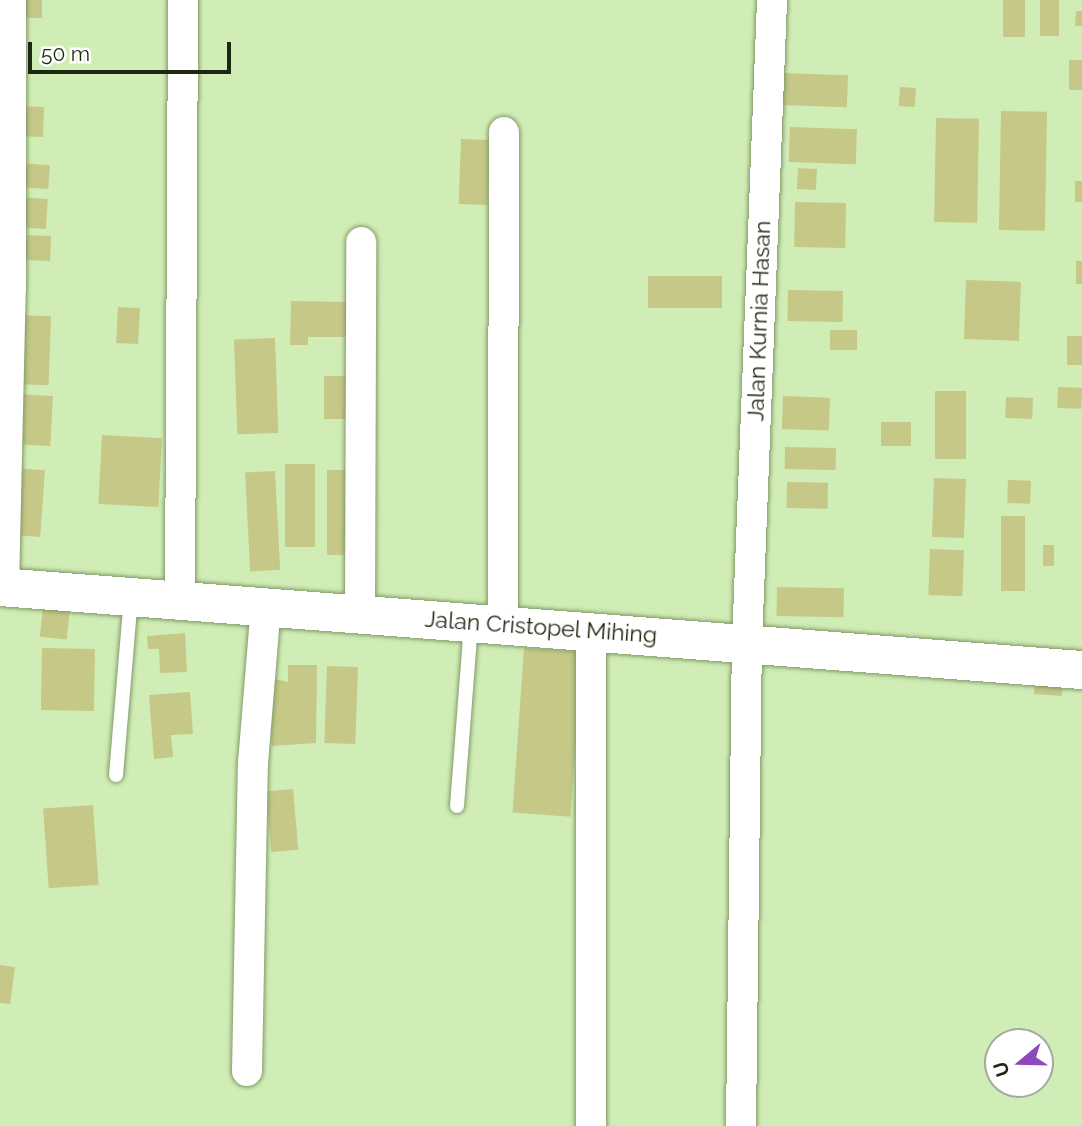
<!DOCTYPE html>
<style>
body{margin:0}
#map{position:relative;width:1082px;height:1126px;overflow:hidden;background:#d1edb6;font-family:Raleway,sans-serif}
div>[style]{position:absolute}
.building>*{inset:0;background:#c5c887;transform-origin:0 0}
.roads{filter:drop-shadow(0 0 2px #809a66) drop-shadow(0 0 2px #809a66)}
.lane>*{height:14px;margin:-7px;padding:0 7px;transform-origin:7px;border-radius:7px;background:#fff}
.street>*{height:30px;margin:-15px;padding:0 15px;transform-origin:15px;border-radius:15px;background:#fff}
.secondary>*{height:38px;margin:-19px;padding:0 19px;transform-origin:19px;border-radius:19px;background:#fff}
span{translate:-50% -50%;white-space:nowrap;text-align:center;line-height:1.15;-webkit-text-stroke:6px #fff;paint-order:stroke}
.street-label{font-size:23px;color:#1d2813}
.north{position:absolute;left:984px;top:1028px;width:70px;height:70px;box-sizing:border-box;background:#fff;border:2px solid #a5a9a1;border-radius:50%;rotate:251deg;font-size:19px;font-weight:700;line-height:28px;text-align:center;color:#1d2813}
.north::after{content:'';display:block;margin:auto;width:24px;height:32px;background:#8f48bb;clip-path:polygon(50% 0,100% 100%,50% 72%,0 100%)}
.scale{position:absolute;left:28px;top:42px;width:203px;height:32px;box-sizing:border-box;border:4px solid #1d2813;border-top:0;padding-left:9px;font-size:21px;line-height:24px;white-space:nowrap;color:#1d2813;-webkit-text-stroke:5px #fff;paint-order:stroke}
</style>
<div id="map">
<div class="building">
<div style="left:17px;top:0;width:25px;height:18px"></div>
<div style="left:1003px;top:0;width:22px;height:37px"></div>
<div style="left:1040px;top:0;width:19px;height:36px"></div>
<div style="clip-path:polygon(1076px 11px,1082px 11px,1082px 26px,1075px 26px)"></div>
<div style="left:1069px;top:60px;width:13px;height:30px"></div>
<div style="left:781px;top:73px;width:67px;height:32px;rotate:2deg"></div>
<div style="left:900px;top:87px;width:16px;height:19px;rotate:4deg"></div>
<div style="left:17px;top:106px;width:27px;height:30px;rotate:2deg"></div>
<div style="left:1001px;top:111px;width:46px;height:119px;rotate:1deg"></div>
<div style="left:936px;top:118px;width:43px;height:104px;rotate:1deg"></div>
<div style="left:790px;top:127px;width:67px;height:35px;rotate:2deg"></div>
<div style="left:461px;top:139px;width:29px;height:65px;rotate:2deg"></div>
<div style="left:19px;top:163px;width:31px;height:24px;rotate:4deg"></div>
<div style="left:798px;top:168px;width:19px;height:21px;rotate:3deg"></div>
<div style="left:1075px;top:181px;width:7px;height:21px"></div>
<div style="left:19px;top:197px;width:29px;height:30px;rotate:4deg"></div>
<div style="left:795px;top:202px;width:51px;height:45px;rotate:1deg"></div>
<div style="left:22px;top:235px;width:29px;height:25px;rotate:2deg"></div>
<div style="left:1076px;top:261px;width:6px;height:23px"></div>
<div style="left:648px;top:276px;width:74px;height:32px"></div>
<div style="left:966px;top:280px;width:55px;height:59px;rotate:2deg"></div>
<div style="left:788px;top:290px;width:55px;height:31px;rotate:1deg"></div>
<div style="clip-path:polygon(291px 301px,346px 302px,346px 337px,308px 337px,308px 345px,290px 345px)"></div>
<div style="left:118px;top:307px;width:22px;height:36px;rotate:3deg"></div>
<div style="left:16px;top:315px;width:35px;height:69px;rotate:2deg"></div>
<div style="left:830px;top:330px;width:27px;height:20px"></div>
<div style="left:1067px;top:336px;width:15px;height:29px"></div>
<div style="left:275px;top:338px;width:95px;height:41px;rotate:88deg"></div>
<div style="left:324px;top:376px;width:25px;height:43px"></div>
<div style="left:1058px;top:387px;width:24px;height:21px;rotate:2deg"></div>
<div style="left:935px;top:391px;width:31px;height:68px"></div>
<div style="left:13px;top:394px;width:40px;height:50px;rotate:3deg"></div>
<div style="left:783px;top:396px;width:47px;height:33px;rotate:2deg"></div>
<div style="left:1006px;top:397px;width:27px;height:21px;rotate:2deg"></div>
<div style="left:881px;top:422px;width:30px;height:24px"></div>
<div style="left:102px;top:435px;width:60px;height:69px;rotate:3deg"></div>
<div style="left:785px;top:447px;width:51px;height:22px;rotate:1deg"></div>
<div style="left:285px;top:464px;width:30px;height:83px"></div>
<div style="left:13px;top:468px;width:32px;height:67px;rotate:4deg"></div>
<div style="left:327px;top:470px;width:24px;height:85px"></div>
<div style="left:275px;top:471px;width:99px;height:30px;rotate:87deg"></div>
<div style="left:934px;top:478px;width:32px;height:59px;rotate:2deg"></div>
<div style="left:1008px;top:480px;width:23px;height:23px;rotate:2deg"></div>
<div style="left:787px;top:482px;width:41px;height:26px;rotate:1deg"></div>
<div style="left:1001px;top:516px;width:24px;height:75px"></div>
<div style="left:1043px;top:545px;width:11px;height:21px"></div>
<div style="left:930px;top:549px;width:34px;height:46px;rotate:2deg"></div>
<div style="left:777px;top:587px;width:67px;height:29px;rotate:1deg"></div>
<div style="left:44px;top:597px;width:27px;height:40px;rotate:6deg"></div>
<div style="clip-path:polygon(185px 633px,187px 672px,160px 673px,159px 649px,148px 649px,147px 636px)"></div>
<div style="left:42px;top:648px;width:53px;height:62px;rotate:1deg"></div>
<div style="left:524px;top:648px;width:58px;height:165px;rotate:4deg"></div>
<div style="clip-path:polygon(288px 665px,317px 665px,316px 743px,272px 746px,267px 677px,288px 682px)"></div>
<div style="left:327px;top:666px;width:31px;height:77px;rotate:2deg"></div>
<div style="left:1035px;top:678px;width:28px;height:16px;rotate:4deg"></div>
<div style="clip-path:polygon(190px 692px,193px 734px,171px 735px,173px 757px,154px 759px,149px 695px)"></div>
<div style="left:293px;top:789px;width:61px;height:27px;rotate:85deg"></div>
<div style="left:93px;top:805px;width:80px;height:50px;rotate:86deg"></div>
<div style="clip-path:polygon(0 965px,15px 967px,10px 1004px,0 1003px)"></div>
</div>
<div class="roads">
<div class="lane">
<div style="left:116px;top:775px;width:179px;rotate:-85.2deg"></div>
<div style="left:457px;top:806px;width:181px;rotate:-85.6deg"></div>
</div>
<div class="street">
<div style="left:4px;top:587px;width:300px;rotate:-88.7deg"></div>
<div style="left:11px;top:287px;width:287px;rotate:-90deg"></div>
<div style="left:180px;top:599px;width:599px;rotate:-89.71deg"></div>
<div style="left:360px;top:613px;width:371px;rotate:-89.8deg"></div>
<div style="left:503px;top:624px;width:492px;rotate:-89.9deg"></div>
<div style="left:591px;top:631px;width:495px;rotate:90deg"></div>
<div style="left:247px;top:1071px;width:308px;rotate:-88.9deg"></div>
<div style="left:253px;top:763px;width:158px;rotate:-85.3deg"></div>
<div style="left:741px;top:1126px;width:483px;rotate:-89.3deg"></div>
<div style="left:747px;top:643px;width:643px;rotate:-87.77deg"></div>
</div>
<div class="secondary">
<div style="left:0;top:587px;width:1085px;rotate:4.39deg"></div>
</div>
</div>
<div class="street-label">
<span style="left:759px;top:321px;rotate:-88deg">Jalan Kurnia Hasan</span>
<span style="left:541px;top:627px;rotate:4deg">Jalan Cristopel Mihing</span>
</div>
<div class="north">U</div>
<div class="scale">50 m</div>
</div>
